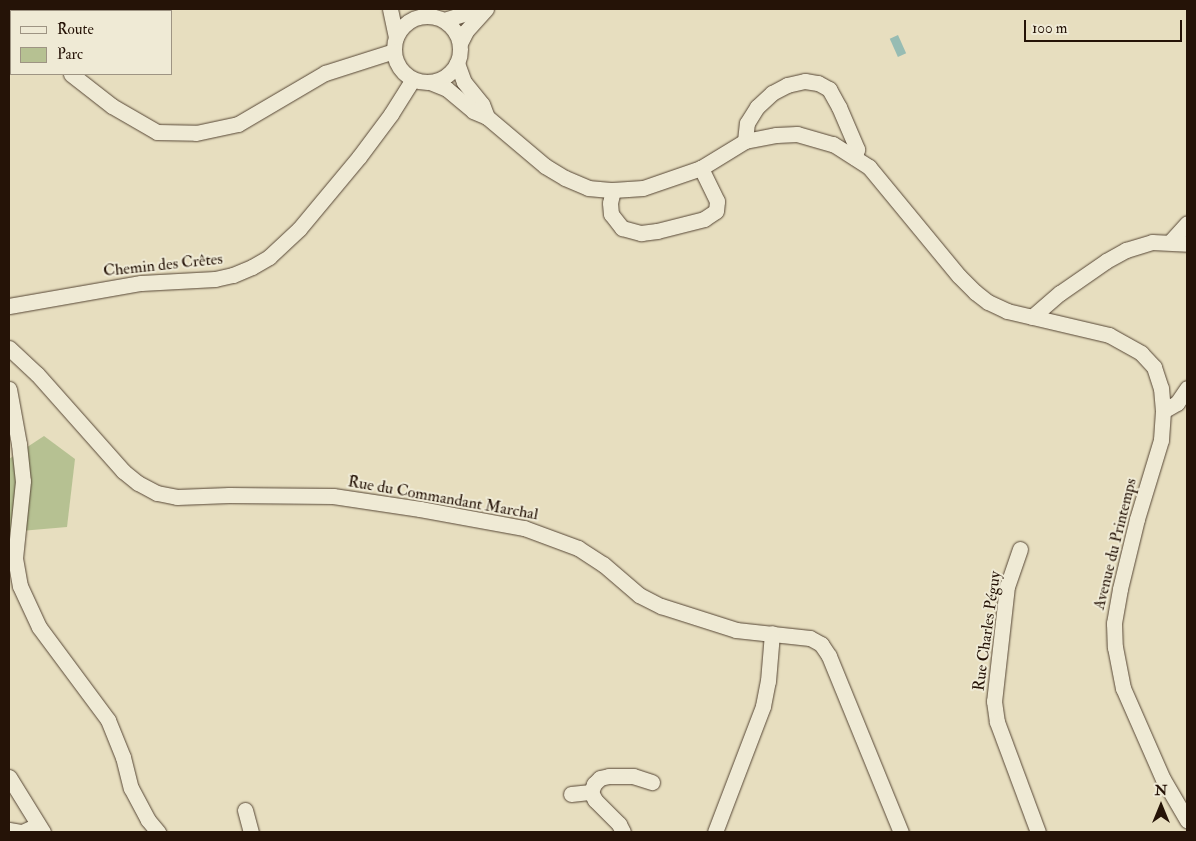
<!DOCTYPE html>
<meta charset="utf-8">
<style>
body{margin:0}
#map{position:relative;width:1196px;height:841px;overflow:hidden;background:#e7debf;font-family:"IM FELL Double Pica",serif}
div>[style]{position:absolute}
.green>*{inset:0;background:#b6c192}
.water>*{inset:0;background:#97bcb3;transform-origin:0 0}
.roads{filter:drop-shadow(0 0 1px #564635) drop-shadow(0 0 1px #564635)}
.minor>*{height:15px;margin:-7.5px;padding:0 7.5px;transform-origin:7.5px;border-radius:7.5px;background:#efead5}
.minor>.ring{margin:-7.5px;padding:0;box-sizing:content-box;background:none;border:15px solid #efead5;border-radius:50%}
span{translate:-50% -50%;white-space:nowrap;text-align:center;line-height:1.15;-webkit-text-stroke:4px #efead5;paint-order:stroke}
.street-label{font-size:16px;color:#251307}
.frame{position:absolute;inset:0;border:10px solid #251307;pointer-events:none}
.legend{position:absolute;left:10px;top:10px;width:162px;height:65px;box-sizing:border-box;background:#efead5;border:1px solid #9e9483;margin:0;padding:6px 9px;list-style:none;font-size:15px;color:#251307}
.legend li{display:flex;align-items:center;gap:10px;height:25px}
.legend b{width:25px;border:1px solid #9e9483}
.north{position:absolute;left:1136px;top:781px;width:50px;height:50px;-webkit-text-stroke:4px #efead5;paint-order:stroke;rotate:0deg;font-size:14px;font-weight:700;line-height:20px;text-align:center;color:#251307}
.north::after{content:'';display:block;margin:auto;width:18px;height:22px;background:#251307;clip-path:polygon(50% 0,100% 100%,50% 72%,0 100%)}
.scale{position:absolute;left:1024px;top:20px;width:158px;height:22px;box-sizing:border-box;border:2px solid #251307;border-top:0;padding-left:6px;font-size:15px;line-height:18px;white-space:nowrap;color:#251307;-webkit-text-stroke:4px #efead5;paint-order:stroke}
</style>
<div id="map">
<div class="green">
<div style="clip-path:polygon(44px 436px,75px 459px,67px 527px,9px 532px,9px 459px)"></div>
</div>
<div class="water">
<div style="left:898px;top:35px;width:20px;height:9px;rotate:66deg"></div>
</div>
<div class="roads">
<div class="minor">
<div style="left:390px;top:9px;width:29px;rotate:78deg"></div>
<div style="left:9px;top:10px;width:4px;rotate:56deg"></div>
<div class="ring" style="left:394px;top:16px;width:51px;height:51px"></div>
<div style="left:444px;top:20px;width:37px;rotate:-17deg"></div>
<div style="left:460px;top:43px;width:13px;rotate:-63deg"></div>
<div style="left:466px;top:31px;width:30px;rotate:-48deg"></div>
<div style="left:457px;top:63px;width:20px;rotate:70deg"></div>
<div style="left:464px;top:82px;width:28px;rotate:51deg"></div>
<div style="left:482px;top:104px;width:14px;rotate:69deg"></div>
<div style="left:71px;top:74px;width:52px;rotate:38deg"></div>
<div style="left:112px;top:106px;width:52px;rotate:30deg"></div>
<div style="left:157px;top:132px;width:39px;rotate:1deg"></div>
<div style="left:196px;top:133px;width:43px;rotate:-12.1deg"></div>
<div style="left:238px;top:124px;width:101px;rotate:-30.4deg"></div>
<div style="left:325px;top:73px;width:72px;rotate:-17.7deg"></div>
<div style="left:430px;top:82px;width:18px;rotate:22deg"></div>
<div style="left:447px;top:89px;width:34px;rotate:40deg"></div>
<div style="left:473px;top:111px;width:15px;rotate:23deg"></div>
<div style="left:487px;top:117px;width:76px;rotate:40.2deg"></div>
<div style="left:545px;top:166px;width:23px;rotate:31deg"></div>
<div style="left:565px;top:178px;width:25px;rotate:23deg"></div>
<div style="left:588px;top:188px;width:25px;rotate:5deg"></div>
<div style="left:613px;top:190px;width:30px;rotate:-4deg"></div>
<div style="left:643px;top:188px;width:61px;rotate:-19deg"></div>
<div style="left:701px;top:168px;width:52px;rotate:-31.5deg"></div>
<div style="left:745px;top:141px;width:32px;rotate:-11deg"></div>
<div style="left:776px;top:135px;width:21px;rotate:-3deg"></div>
<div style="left:797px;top:134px;width:37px;rotate:16deg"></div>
<div style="left:833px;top:144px;width:43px;rotate:32.6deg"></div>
<div style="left:869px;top:167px;width:141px;rotate:50.5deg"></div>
<div style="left:959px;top:276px;width:23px;rotate:45deg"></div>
<div style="left:975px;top:292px;width:16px;rotate:38deg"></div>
<div style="left:988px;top:302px;width:21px;rotate:25deg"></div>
<div style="left:1007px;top:311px;width:105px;rotate:13.2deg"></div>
<div style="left:1109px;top:335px;width:37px;rotate:29deg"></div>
<div style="left:1141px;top:353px;width:19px;rotate:47deg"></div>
<div style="left:1154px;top:367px;width:22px;rotate:72deg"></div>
<div style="left:1161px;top:388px;width:23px;rotate:85deg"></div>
<div style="left:1163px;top:411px;width:29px;rotate:94deg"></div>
<div style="left:1161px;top:440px;width:83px;rotate:106.9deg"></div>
<div style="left:1137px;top:519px;width:72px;rotate:103.7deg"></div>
<div style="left:1120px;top:589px;width:35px;rotate:100deg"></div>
<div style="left:1114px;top:623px;width:24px;rotate:88deg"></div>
<div style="left:1115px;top:647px;width:42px;rotate:79deg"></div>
<div style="left:1123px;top:688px;width:99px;rotate:66.3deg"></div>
<div style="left:1163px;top:779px;width:48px;rotate:59.7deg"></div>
<div style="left:745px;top:141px;width:18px;rotate:-84deg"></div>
<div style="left:747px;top:123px;width:19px;rotate:-58deg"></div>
<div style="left:757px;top:107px;width:21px;rotate:-43deg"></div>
<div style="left:772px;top:93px;width:17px;rotate:-28deg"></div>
<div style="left:787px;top:85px;width:18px;rotate:-13deg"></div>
<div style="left:805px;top:81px;width:13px;rotate:9deg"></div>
<div style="left:818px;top:83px;width:13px;rotate:29deg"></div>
<div style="left:829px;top:89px;width:21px;rotate:61deg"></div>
<div style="left:839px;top:107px;width:46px;rotate:66.8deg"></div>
<div style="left:857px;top:149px;width:9px;rotate:103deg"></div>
<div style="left:613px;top:190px;width:13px;rotate:103deg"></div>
<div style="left:610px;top:203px;width:11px;rotate:85deg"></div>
<div style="left:611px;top:214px;width:18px;rotate:52deg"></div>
<div style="left:622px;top:228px;width:20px;rotate:15deg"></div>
<div style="left:641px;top:233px;width:16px;rotate:-7deg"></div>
<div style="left:657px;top:231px;width:49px;rotate:-14.3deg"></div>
<div style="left:704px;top:219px;width:14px;rotate:-34deg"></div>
<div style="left:716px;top:211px;width:10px;rotate:-84deg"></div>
<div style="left:717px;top:201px;width:37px;rotate:-116deg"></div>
<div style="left:1171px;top:241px;width:24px;rotate:-48deg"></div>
<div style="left:9px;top:306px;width:134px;rotate:-9.9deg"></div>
<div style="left:141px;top:283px;width:74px;rotate:-3.1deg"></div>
<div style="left:215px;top:279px;width:18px;rotate:-13deg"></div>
<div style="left:233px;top:275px;width:21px;rotate:-23deg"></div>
<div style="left:252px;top:267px;width:20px;rotate:-30deg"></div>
<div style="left:269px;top:257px;width:41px;rotate:-43deg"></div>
<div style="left:299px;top:229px;width:94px;rotate:-50.2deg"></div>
<div style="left:359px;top:157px;width:54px;rotate:-53.3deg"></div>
<div style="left:391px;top:114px;width:41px;rotate:-57.8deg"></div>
<div style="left:1032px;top:317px;width:37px;rotate:-41deg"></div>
<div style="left:1060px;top:293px;width:56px;rotate:-34.8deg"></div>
<div style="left:1106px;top:261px;width:23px;rotate:-29deg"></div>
<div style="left:1126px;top:250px;width:27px;rotate:-17deg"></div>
<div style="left:1152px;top:242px;width:35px;rotate:3deg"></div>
<div style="left:9px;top:348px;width:38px;rotate:43deg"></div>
<div style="left:37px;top:374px;width:130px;rotate:48.4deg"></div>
<div style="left:123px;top:471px;width:19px;rotate:39deg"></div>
<div style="left:138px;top:483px;width:21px;rotate:28deg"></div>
<div style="left:157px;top:493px;width:20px;rotate:11deg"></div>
<div style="left:177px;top:497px;width:52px;rotate:-2.2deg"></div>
<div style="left:229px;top:495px;width:104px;rotate:0.6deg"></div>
<div style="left:333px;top:496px;width:88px;rotate:8.5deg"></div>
<div style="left:420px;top:509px;width:106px;rotate:10.4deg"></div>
<div style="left:524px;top:528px;width:58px;rotate:20.3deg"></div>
<div style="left:578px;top:548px;width:30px;rotate:33deg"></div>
<div style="left:603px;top:564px;width:48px;rotate:40.7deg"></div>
<div style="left:639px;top:595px;width:25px;rotate:27deg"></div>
<div style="left:661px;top:606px;width:79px;rotate:17.7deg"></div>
<div style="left:736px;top:630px;width:74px;rotate:6.2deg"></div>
<div style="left:810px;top:638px;width:13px;rotate:29deg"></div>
<div style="left:821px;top:644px;width:14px;rotate:56deg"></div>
<div style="left:829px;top:656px;width:190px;rotate:67.8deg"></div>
<div style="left:9px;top:389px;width:56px;rotate:79.7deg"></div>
<div style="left:19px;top:444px;width:37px;rotate:84deg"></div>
<div style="left:23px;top:481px;width:77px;rotate:95.9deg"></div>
<div style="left:15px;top:558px;width:28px;rotate:80deg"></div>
<div style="left:20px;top:586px;width:45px;rotate:65.1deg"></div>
<div style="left:39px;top:627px;width:116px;rotate:53.4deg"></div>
<div style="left:108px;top:720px;width:40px;rotate:68deg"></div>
<div style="left:123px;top:757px;width:32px;rotate:76deg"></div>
<div style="left:131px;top:788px;width:36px;rotate:62deg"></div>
<div style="left:148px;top:820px;width:16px;rotate:50deg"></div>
<div style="left:1163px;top:411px;width:16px;rotate:-30deg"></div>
<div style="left:1177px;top:403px;width:18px;rotate:-56deg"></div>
<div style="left:1020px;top:549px;width:39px;rotate:109deg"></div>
<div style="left:1007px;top:586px;width:116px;rotate:96.4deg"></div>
<div style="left:994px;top:701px;width:21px;rotate:82deg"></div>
<div style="left:997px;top:722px;width:117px;rotate:69.6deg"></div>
<div style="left:9px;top:777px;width:65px;rotate:58.3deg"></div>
<div style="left:571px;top:794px;width:20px;rotate:-6deg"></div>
<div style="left:245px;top:810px;width:23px;rotate:75deg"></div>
<div style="left:9px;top:830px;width:13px;rotate:9deg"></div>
<div style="left:22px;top:832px;width:17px;rotate:-24deg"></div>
<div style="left:623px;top:832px;width:9px;rotate:-117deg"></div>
<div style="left:619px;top:824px;width:34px;rotate:-135deg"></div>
<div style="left:595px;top:800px;width:9px;rotate:-117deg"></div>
<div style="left:591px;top:792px;width:9px;rotate:-69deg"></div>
<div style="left:594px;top:784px;width:8px;rotate:-45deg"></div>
<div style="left:600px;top:778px;width:9px;rotate:-13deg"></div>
<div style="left:609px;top:776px;width:24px"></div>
<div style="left:633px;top:776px;width:20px;rotate:18deg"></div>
<div style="left:715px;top:832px;width:135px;rotate:-69.1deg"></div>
<div style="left:763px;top:706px;width:25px;rotate:-79deg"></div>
<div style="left:768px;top:681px;width:48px;rotate:-85.2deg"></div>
</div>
</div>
<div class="street-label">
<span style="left:163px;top:265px;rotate:-6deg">Chemin des Crêtes</span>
<span style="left:443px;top:498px;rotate:10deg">Rue du Commandant Marchal</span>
<span style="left:1115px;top:544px;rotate:-76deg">Avenue du Printemps</span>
<span style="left:987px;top:631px;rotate:-82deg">Rue Charles Péguy</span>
</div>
<div class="frame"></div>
<ul class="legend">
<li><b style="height:6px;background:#efead5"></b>Route</li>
<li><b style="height:14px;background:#b6c192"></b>Parc</li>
</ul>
<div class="north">N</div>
<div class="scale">100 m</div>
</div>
